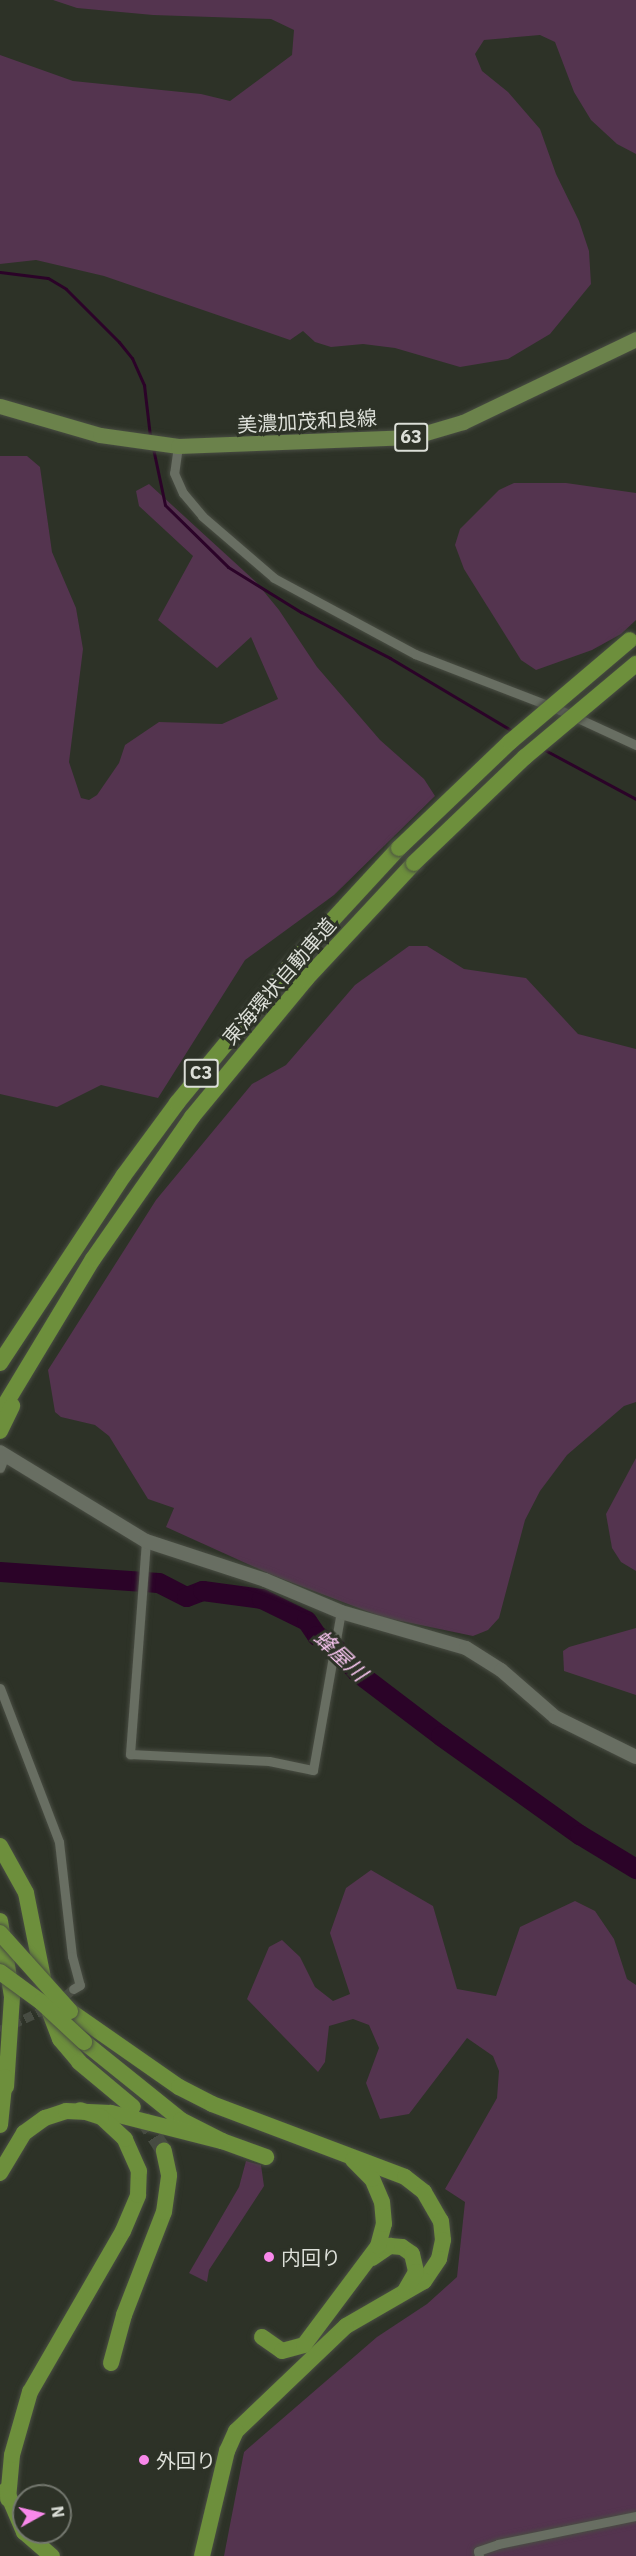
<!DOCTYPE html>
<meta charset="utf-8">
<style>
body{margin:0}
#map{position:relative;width:636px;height:2556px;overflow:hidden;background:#2d3227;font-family:"IBM Plex Sans","Noto Sans JP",sans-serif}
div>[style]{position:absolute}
.green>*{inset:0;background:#54344f}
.stream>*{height:3px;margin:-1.5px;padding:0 1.5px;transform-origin:1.5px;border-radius:1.5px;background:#2b0328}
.river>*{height:20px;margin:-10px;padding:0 10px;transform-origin:10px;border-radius:10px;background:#2b0328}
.street-tunnel>*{height:9px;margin-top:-4.5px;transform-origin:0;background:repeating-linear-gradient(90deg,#474c42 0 9px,transparent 0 13.5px)}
.highway-tunnel>*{height:16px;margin-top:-8px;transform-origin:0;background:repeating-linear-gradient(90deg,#474c42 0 16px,transparent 0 24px)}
.roads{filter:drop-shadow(0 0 2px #494d43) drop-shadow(0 0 2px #494d43)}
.street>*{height:9px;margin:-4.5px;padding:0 4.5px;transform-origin:4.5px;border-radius:4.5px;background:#686e62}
.secondary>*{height:14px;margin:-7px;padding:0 7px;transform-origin:7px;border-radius:7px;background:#686e62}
.primary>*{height:15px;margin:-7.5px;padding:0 7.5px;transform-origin:7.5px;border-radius:7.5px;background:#6b824b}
.highway>*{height:16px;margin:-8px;padding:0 8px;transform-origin:8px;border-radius:8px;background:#6d8f3c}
.bridges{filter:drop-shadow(0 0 2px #494d43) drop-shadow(0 0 2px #494d43)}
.highway-bridge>*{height:16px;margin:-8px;padding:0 8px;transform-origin:8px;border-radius:8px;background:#6d8f3c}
.dots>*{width:16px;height:16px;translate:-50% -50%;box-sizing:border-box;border:3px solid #2d3227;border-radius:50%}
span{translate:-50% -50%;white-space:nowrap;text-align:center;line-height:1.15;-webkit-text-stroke:6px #2d3227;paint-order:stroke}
.shield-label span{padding:2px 4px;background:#2d3227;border:2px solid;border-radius:4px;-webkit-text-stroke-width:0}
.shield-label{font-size:18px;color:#dcdfd8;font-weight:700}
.street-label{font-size:20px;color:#dcdfd8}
.poi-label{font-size:20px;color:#dcdfd8}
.left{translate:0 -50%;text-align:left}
.water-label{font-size:21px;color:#fac7f2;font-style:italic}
.north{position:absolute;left:12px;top:2484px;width:60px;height:60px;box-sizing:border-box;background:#2d3227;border:2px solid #73776e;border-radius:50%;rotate:82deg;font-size:16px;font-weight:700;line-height:24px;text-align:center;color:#dcdfd8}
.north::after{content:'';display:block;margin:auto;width:21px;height:27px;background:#f888ea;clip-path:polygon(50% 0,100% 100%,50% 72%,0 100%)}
</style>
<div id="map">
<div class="green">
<div style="clip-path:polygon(53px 0,636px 0,636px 154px,617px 144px,591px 120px,574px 92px,555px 42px,540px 35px,484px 40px,475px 54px,482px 71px,508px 92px,540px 129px,556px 174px,579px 221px,589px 251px,591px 284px,550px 334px,508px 359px,460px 367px,395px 348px,363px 344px,331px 347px,315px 342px,303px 331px,290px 340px,104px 276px,36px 260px,0 264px,0 55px,73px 81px,201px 94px,230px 101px,292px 55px,294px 30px,271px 19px,153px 15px,77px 8px)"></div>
<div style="clip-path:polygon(0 456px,27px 456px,40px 467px,52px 552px,76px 608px,83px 649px,69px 762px,81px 798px,89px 800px,97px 795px,119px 763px,125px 745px,159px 722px,222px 724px,278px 699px,251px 637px,217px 668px,158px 620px,193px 556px,139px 506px,136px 491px,149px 484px,256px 582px,279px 610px,317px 667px,380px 740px,424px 779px,435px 796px,334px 895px,245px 960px,158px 1098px,101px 1085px,57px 1107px,0 1094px)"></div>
<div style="clip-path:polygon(514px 483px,566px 483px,636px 493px,636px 620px,621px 634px,592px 650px,536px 670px,521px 660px,464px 569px,455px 545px,460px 529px,499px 490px)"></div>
<div style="clip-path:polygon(409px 946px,427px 946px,464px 969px,526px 978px,578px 1034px,636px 1049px,636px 1402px,624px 1406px,567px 1455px,540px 1491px,525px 1520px,499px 1618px,488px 1630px,473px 1636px,382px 1617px,272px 1575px,166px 1527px,174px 1508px,148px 1499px,109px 1436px,95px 1425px,61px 1417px,55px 1412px,48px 1370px,156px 1200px,252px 1084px,286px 1065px,355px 985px)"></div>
<div style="clip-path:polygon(636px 1458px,636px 1571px,621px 1562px,612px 1548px,606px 1514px)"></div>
<div style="clip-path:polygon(636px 1628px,636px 1695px,564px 1671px,563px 1651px,569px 1647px)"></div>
<div style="clip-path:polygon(371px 1870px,433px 1906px,457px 1989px,496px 1996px,520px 1927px,575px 1901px,595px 1911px,614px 1939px,627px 1979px,636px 1985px,636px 2556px,224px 2556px,244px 2452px,377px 2337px,427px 2304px,457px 2277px,465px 2202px,445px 2189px,497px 2098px,499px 2071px,493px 2056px,467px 2038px,409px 2114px,380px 2119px,366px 2083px,379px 2048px,369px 2025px,353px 2019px,329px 2026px,325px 2062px,318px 2072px,247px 1999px,269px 1947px,282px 1940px,300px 1957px,315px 1987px,333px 2001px,350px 1994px,330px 1933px,346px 1888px)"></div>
<div style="clip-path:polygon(246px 2161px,261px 2165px,264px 2186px,209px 2270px,207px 2282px,189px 2273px,239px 2187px)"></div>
</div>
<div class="stream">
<div style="left:0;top:272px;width:48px;rotate:7.1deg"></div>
<div style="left:48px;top:278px;width:21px;rotate:31deg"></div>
<div style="left:66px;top:289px;width:75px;rotate:45deg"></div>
<div style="left:119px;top:342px;width:21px;rotate:51deg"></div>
<div style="left:132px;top:358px;width:30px;rotate:66deg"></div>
<div style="left:144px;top:385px;width:51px;rotate:83.3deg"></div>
<div style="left:153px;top:448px;width:58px;rotate:78.1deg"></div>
<div style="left:165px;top:505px;width:88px;rotate:44.5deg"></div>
<div style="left:228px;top:567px;width:86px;rotate:31.7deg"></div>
<div style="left:301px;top:612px;width:100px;rotate:27.3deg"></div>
<div style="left:390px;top:658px;width:144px;rotate:30.8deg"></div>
<div style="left:543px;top:749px;width:106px;rotate:28.3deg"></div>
</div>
<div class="river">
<div style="left:0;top:1572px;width:159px;rotate:4deg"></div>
<div style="left:159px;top:1583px;width:31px;rotate:27deg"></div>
<div style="left:187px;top:1597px;width:17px;rotate:-21deg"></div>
<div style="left:203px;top:1591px;width:60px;rotate:7.7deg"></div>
<div style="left:262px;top:1599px;width:50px;rotate:26.1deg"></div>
<div style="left:307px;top:1621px;width:18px;rotate:56deg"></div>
<div style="left:317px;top:1636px;width:16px;rotate:27deg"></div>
<div style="left:331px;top:1643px;width:40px;rotate:48deg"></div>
<div style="left:358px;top:1673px;width:104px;rotate:37.2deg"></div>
<div style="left:441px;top:1736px;width:171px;rotate:35.5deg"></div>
<div style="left:580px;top:1835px;width:66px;rotate:31.3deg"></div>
</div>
<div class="street-tunnel">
<div style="left:0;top:2030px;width:62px;rotate:-24.9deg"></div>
<div style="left:56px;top:2004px;width:23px;rotate:-41deg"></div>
</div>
<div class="highway-tunnel">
<div style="left:142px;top:2117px;width:40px;rotate:57.1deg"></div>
</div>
<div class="roads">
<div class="street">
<div style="left:178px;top:446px;width:27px;rotate:98deg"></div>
<div style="left:174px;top:473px;width:22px;rotate:66deg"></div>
<div style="left:183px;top:493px;width:30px;rotate:50deg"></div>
<div style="left:202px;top:516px;width:95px;rotate:40.7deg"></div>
<div style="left:274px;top:578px;width:160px;rotate:28.3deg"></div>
<div style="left:415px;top:654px;width:155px;rotate:21.1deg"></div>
<div style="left:560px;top:710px;width:84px;rotate:24.7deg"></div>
<div style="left:0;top:1468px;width:14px;rotate:-69deg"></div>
<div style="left:146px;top:1541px;width:214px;rotate:94.3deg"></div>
<div style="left:130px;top:1754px;width:139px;rotate:2.9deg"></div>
<div style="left:269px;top:1761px;width:45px;rotate:11.6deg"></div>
<div style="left:313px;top:1770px;width:160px;rotate:-80deg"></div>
<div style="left:0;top:1688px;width:165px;rotate:69deg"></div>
<div style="left:59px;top:1842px;width:115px;rotate:83.5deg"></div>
<div style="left:72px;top:1956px;width:30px;rotate:75deg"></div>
<div style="left:80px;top:1985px;width:8px;rotate:150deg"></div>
<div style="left:479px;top:2556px;width:5px;rotate:-101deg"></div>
<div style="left:478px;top:2551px;width:21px;rotate:-19deg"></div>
<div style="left:498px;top:2544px;width:141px;rotate:-11.5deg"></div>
</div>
<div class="secondary">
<div style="left:0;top:1452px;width:171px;rotate:31.4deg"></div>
<div style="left:146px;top:1541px;width:125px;rotate:18.1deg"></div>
<div style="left:265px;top:1580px;width:82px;rotate:22.8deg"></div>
<div style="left:341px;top:1612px;width:130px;rotate:16.1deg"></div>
<div style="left:466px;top:1648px;width:41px;rotate:32.2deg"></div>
<div style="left:501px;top:1670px;width:72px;rotate:41deg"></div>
<div style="left:555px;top:1717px;width:90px;rotate:26.3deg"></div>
</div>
<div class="primary">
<div style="left:0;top:406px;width:104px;rotate:16.2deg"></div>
<div style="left:100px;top:435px;width:79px;rotate:8deg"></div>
<div style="left:178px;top:446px;width:234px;rotate:-2.2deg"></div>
<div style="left:412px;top:437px;width:53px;rotate:-16.4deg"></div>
<div style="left:463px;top:422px;width:192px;rotate:-25.6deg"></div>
</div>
<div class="highway">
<div style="left:0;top:1363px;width:225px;rotate:-56.6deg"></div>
<div style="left:124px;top:1175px;width:89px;rotate:-53.6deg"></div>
<div style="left:177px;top:1103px;width:176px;rotate:-50.5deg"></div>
<div style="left:289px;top:967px;width:162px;rotate:-47.3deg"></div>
<div style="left:0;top:1413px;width:180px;rotate:-58.9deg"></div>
<div style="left:93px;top:1259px;width:173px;rotate:-55.1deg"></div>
<div style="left:192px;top:1117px;width:179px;rotate:-50.4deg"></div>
<div style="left:306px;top:979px;width:158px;rotate:-47deg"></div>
<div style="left:0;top:1431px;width:28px;rotate:-64deg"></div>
<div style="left:0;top:1846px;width:54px;rotate:61deg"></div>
<div style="left:26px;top:1893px;width:122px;rotate:78.7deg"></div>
<div style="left:50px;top:2013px;width:28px;rotate:69deg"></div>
<div style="left:60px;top:2039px;width:30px;rotate:50deg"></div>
<div style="left:79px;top:2062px;width:70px;rotate:39.8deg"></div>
<div style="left:0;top:1921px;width:77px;rotate:81deg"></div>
<div style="left:12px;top:1997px;width:90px;rotate:93.8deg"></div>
<div style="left:70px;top:2011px;width:133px;rotate:34.9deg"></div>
<div style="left:179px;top:2087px;width:37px;rotate:27deg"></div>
<div style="left:212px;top:2104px;width:206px;rotate:20.7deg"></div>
<div style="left:405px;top:2177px;width:24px;rotate:38deg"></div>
<div style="left:424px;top:2192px;width:34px;rotate:60deg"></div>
<div style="left:441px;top:2221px;width:19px;rotate:84deg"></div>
<div style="left:443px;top:2240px;width:19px;rotate:102deg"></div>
<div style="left:439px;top:2259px;width:27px;rotate:124deg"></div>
<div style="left:424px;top:2281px;width:90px;rotate:150deg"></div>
<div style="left:346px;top:2326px;width:152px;rotate:136.3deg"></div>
<div style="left:236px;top:2431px;width:22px;rotate:114deg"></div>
<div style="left:227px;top:2451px;width:108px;rotate:103.4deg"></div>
<div style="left:84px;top:2042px;width:124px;rotate:38.8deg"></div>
<div style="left:181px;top:2120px;width:46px;rotate:27.1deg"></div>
<div style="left:222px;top:2141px;width:47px;rotate:20deg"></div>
<div style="left:0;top:2125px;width:48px;rotate:-84.1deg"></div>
<div style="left:0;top:2173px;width:47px;rotate:-59deg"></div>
<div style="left:24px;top:2133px;width:26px;rotate:-36deg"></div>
<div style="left:45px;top:2118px;width:22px;rotate:-18deg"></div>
<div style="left:66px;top:2111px;width:45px;rotate:2.5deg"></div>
<div style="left:111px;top:2113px;width:114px;rotate:14.2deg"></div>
<div style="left:372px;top:2258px;width:22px;rotate:-34deg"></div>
<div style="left:390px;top:2246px;width:12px;rotate:5deg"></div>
<div style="left:402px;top:2247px;width:12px;rotate:35deg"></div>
<div style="left:412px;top:2254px;width:18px;rotate:77deg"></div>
<div style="left:416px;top:2272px;width:22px;rotate:120deg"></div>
<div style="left:262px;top:2337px;width:24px;rotate:35deg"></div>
<div style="left:282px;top:2351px;width:23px;rotate:-15deg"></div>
<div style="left:304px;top:2345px;width:124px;rotate:-53.2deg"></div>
<div style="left:378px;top:2246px;width:23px;rotate:-75deg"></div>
<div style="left:384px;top:2224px;width:22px;rotate:-95deg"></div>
<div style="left:382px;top:2202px;width:25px;rotate:-113deg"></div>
<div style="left:372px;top:2179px;width:27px;rotate:-135deg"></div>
<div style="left:111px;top:2363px;width:50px;rotate:-74.8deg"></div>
<div style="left:124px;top:2315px;width:110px;rotate:-68.8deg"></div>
<div style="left:164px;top:2212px;width:37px;rotate:-82deg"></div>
<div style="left:169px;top:2175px;width:25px;rotate:-102deg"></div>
<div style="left:6px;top:2490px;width:46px;rotate:66.8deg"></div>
<div style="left:24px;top:2532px;width:37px;rotate:41deg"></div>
<div style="left:8px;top:2499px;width:44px;rotate:-84.8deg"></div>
<div style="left:12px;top:2455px;width:66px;rotate:-74.1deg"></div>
<div style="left:30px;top:2392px;width:186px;rotate:-60deg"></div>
<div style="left:123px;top:2231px;width:39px;rotate:-67deg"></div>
<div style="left:138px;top:2195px;width:24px;rotate:-88deg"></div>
<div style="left:139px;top:2171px;width:35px;rotate:-114deg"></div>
<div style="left:125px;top:2139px;width:33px;rotate:-137deg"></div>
<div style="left:101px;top:2117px;width:22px;rotate:-162deg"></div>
</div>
</div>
<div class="bridges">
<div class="highway-bridge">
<div style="left:399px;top:848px;width:153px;rotate:-43.7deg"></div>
<div style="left:510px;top:742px;width:157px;rotate:-40.4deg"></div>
<div style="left:414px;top:863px;width:153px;rotate:-43.7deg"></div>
<div style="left:525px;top:757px;width:145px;rotate:-40deg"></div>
<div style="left:0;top:1933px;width:105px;rotate:48.1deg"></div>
<div style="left:0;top:1972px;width:51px;rotate:36.2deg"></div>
<div style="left:41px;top:2002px;width:59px;rotate:42.9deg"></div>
</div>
</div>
<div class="dots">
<div style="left:269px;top:2257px;background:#f888ea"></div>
<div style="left:144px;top:2460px;background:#f888ea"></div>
</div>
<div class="shield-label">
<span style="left:411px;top:437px">63</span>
<span style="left:201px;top:1073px">C3</span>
</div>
<div class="street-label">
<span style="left:307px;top:421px;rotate:-3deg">美濃加茂和良線</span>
<span style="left:279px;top:981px;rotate:-49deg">東海環状自動車道</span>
</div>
<div class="poi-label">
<span class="left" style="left:281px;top:2257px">内回り</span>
<span class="left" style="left:156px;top:2460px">外回り</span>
</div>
<div class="water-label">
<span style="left:341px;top:1655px;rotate:43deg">蜂屋川</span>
</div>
<div class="north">N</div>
</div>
